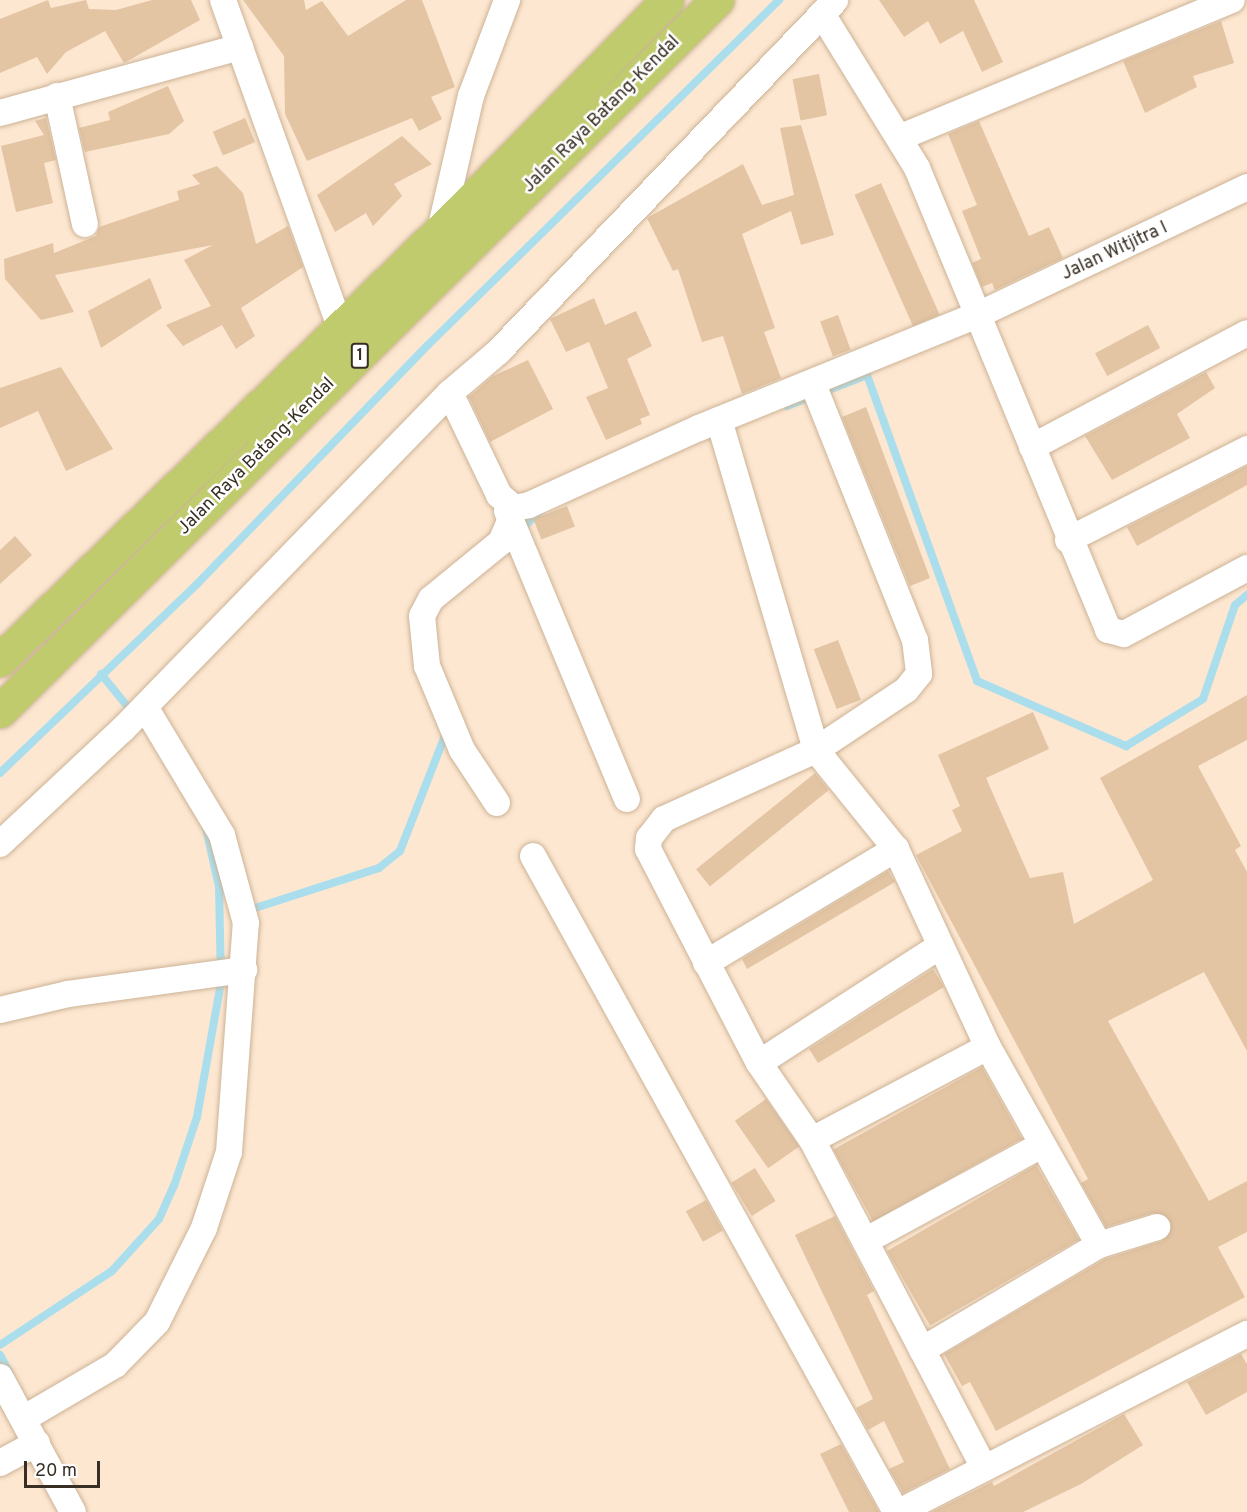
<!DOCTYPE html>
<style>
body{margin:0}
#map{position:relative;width:1247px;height:1512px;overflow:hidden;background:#fde7d0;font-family:Overpass,sans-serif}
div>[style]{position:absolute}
.stream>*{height:8px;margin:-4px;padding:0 4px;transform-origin:4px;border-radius:4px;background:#aadeed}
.building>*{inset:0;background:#e3c5a3;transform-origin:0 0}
.roads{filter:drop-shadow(0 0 2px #ccb397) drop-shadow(0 0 2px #ccb397)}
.street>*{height:26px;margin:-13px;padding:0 13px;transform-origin:13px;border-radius:13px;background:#fff}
.highway>*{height:33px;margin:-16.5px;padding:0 16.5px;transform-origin:16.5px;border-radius:16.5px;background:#c0cb6d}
span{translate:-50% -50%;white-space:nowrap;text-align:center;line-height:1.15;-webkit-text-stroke:5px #fff;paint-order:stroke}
.shield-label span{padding:2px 4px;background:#fff;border:2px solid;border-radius:4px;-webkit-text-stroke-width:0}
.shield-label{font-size:16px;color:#382e23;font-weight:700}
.street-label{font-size:18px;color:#382e23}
.scale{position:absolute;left:24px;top:1461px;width:76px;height:27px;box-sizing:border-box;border:3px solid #382e23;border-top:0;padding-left:8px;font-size:18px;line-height:21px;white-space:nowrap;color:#382e23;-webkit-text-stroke:4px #fff;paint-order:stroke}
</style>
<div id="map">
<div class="stream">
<div style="left:787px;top:406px;width:86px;rotate:-21.2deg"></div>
<div style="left:867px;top:375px;width:325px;rotate:70.2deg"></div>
<div style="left:977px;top:681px;width:163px;rotate:23.6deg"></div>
<div style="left:1126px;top:746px;width:90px;rotate:-31.4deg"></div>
<div style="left:1203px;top:699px;width:99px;rotate:-71.2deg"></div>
<div style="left:1235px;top:605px;width:16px;rotate:-40deg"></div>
<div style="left:521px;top:530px;width:27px;rotate:-45deg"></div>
<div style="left:101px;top:674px;width:49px;rotate:50.8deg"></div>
<div style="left:0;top:773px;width:274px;rotate:-43.8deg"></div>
<div style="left:198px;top:583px;width:330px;rotate:-46deg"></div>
<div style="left:427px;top:346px;width:494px;rotate:-44.5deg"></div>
<div style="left:252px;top:909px;width:133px;rotate:-17.9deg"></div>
<div style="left:379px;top:868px;width:27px;rotate:-39deg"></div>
<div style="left:400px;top:851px;width:127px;rotate:-68.7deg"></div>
<div style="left:0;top:1345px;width:134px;rotate:-33.5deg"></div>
<div style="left:112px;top:1271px;width:70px;rotate:-47.9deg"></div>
<div style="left:159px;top:1219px;width:36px;rotate:-66deg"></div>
<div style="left:174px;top:1186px;width:73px;rotate:-71.6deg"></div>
<div style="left:197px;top:1117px;width:137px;rotate:-79.9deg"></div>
<div style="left:221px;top:982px;width:95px;rotate:-91.2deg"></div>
<div style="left:219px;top:887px;width:60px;rotate:-102.4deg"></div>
<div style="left:0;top:1355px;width:21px;rotate:62deg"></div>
</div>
<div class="building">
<div style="clip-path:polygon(48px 0,51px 8px,86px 0,89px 9px,116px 10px,152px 0,191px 0,200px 20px,124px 63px,105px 31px,66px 52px,47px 74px,37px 57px,0 73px,0 19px)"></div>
<div style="clip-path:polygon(243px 0,304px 0,306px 10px,322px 1px,348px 36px,406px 0,422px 0,455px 87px,431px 97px,442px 119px,419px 131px,412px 118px,307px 161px,285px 114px,284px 56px)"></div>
<div style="clip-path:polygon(879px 0,974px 0,1003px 62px,982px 72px,963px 31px,940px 44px,928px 21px,904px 37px)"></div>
<div style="clip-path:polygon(1221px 21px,1234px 63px,1193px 76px,1197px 87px,1145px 113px,1123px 61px)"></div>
<div style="left:819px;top:74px;width:42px;height:27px;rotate:79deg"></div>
<div style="clip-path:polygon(168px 86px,184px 121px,169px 134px,85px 152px,79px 128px,110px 120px,108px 112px)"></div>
<div style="clip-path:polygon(46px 118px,56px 160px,44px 163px,53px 203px,16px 212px,1px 146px,44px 135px,35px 121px)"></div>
<div style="left:245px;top:118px;width:26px;height:35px;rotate:67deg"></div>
<div style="clip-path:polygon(979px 121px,1029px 236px,1049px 227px,1063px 258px,995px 290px,992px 283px,982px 287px,972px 263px,981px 259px,962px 211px,977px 205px,948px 134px)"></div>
<div style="clip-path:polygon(801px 125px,834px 235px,801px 245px,791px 211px,742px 234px,775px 328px,764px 332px,781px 378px,742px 394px,723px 336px,702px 342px,678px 269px,673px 271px,647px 218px,743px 164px,762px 205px,794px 195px,780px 128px)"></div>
<div style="clip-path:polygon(402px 136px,432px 164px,394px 184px,402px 196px,373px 226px,366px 213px,335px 232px,317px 195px)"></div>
<div style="clip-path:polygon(217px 166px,243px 193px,256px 244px,288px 226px,303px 267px,241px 308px,255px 336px,236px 349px,222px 325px,183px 346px,166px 325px,211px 306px,184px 260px,213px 245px,55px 275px,74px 312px,41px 320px,5px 279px,4px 259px,53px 243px,54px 253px,96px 236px,99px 227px,179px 200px,177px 191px,200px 184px,192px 175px)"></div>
<div style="left:881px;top:183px;width:144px;height:29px;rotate:66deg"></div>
<div style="clip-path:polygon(150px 278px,162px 308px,101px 348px,88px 311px)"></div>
<div style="clip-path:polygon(594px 298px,605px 325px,636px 311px,652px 346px,627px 359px,650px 415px,640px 419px,642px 424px,606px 440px,586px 397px,608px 388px,589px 342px,566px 352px,550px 319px)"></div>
<div style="left:838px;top:315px;width:37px;height:19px;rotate:70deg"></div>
<div style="left:1148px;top:325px;width:26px;height:60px;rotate:62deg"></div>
<div style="clip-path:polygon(528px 360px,553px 409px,490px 442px,469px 397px,493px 376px)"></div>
<div style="clip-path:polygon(61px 367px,113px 449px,66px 471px,38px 411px,0 428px,0 388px)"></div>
<div style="clip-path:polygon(1206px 372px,1215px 388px,1177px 414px,1190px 438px,1112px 480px,1085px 436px)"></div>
<div style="clip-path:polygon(866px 407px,930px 578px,910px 586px,842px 417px)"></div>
<div style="clip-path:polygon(1247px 466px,1247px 485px,1137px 546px,1127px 527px)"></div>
<div style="left:567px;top:506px;width:22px;height:36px;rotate:69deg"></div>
<div style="clip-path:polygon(15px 536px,32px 555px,0 584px,0 550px)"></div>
<div style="left:838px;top:640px;width:64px;height:26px;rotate:69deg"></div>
<div style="clip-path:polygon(1247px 695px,1247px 740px,1198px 766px,1241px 846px,1235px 850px,1247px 872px,1247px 1051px,1204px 972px,1108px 1021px,1209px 1201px,1247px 1181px,1247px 1232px,1218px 1247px,1245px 1297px,996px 1431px,970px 1382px,962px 1386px,944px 1354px,1105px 1259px,1162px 1241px,1171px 1223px,1153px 1213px,1106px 1227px,1081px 1183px,1088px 1179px,916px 855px,962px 831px,952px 810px,960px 806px,938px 755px,1033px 712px,1049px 749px,986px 778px,1030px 878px,1063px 872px,1074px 924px,1153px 880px,1100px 778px)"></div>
<div style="left:815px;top:773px;width:22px;height:153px;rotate:51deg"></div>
<div style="clip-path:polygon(888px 871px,895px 882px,747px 969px,742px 959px)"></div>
<div style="clip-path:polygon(933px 969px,944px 987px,818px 1063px,809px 1049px)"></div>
<div style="left:982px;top:1067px;width:82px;height:170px;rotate:61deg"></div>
<div style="left:766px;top:1099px;width:58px;height:38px;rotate:55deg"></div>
<div style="left:1036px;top:1165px;width:86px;height:172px;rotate:60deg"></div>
<div style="left:755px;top:1168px;width:39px;height:28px;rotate:58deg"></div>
<div style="left:706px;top:1200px;width:35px;height:23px;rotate:61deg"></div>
<div style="clip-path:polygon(835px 1216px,874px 1291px,867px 1295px,950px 1469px,903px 1493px,889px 1469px,904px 1462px,884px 1421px,868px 1430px,856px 1408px,873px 1399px,795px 1235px)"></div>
<div style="clip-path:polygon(1241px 1354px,1247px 1364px,1247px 1392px,1206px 1415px,1187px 1382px)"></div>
<div style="clip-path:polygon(1124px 1414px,1143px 1445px,1081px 1484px,1023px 1512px,932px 1512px,992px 1482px,994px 1486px)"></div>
<div style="clip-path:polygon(841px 1444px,879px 1512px,849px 1512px,820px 1454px)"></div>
</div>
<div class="roads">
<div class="street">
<div style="left:223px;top:0;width:347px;rotate:70.3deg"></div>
<div style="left:822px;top:14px;width:181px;rotate:58.3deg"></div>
<div style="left:917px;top:168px;width:500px;rotate:67.5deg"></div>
<div style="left:1108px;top:630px;width:16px;rotate:14deg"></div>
<div style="left:1124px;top:634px;width:140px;rotate:-28.2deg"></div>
<div style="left:57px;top:96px;width:131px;rotate:77.7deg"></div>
<div style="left:0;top:113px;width:249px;rotate:-15.4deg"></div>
<div style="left:901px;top:137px;width:358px;rotate:-22.5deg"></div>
<div style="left:440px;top:231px;width:139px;rotate:-77.1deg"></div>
<div style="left:471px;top:96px;width:103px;rotate:-69.4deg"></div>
<div style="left:813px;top:384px;width:276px;rotate:68.3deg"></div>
<div style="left:915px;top:640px;width:34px;rotate:83deg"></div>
<div style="left:919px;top:674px;width:21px;rotate:129deg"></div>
<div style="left:906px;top:690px;width:108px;rotate:146.3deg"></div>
<div style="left:816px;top:750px;width:167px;rotate:155.6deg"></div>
<div style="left:664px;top:819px;width:24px;rotate:128deg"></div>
<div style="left:649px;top:838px;width:11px;rotate:95deg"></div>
<div style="left:648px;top:849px;width:241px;rotate:62.6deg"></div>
<div style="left:759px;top:1063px;width:93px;rotate:55.5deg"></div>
<div style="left:812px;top:1140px;width:370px;rotate:62.3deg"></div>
<div style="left:450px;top:393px;width:113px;rotate:64.3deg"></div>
<div style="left:499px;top:495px;width:20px;rotate:41deg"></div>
<div style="left:514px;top:508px;width:15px;rotate:-11deg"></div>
<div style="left:529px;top:505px;width:187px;rotate:-24.4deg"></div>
<div style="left:699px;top:428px;width:303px;rotate:-22.1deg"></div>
<div style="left:980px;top:314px;width:296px;rotate:-25.4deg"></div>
<div style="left:719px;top:420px;width:344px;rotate:73.6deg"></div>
<div style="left:816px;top:750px;width:127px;rotate:51.1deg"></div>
<div style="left:896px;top:849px;width:218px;rotate:65.1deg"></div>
<div style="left:988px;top:1047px;width:227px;rotate:60.7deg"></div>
<div style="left:1032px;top:447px;width:243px;rotate:-27.9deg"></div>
<div style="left:507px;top:511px;width:312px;rotate:67.4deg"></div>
<div style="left:1068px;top:540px;width:201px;rotate:-26.9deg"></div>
<div style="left:497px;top:803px;width:64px;rotate:-123.4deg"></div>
<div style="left:462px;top:750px;width:91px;rotate:-112.6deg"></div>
<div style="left:427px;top:666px;width:50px;rotate:-95.7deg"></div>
<div style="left:422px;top:616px;width:19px;rotate:-62deg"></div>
<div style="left:431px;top:599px;width:90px;rotate:-39.2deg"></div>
<div style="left:501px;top:542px;width:25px;rotate:-67deg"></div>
<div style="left:0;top:844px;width:167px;rotate:-43.1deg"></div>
<div style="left:122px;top:730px;width:470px;rotate:-45.8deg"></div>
<div style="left:450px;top:393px;width:63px;rotate:-40.5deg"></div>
<div style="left:498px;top:352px;width:487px;rotate:-46.2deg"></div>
<div style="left:533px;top:856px;width:750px;rotate:61.04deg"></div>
<div style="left:706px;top:963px;width:222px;rotate:-31deg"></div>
<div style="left:0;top:1010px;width:70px;rotate:-13.2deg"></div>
<div style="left:68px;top:994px;width:178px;rotate:-7.8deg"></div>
<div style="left:759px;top:1063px;width:213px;rotate:-32.9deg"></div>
<div style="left:812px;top:1140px;width:199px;rotate:-27.9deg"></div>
<div style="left:865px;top:1241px;width:201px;rotate:-28.5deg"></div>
<div style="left:922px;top:1350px;width:206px;rotate:-30.7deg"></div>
<div style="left:1099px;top:1245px;width:61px;rotate:-17.2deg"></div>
<div style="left:0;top:1377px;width:153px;rotate:61.6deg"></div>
<div style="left:23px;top:1419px;width:107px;rotate:-30.4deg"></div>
<div style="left:115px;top:1365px;width:60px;rotate:-45.7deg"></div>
<div style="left:157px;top:1322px;width:105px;rotate:-63.4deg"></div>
<div style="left:204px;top:1228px;width:80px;rotate:-71.8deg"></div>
<div style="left:229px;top:1152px;width:230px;rotate:-85.8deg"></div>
<div style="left:246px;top:923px;width:91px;rotate:-105.3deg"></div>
<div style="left:222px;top:835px;width:149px;rotate:-121deg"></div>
<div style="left:0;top:1463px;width:42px;rotate:-28.4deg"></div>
<div style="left:899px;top:1512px;width:391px;rotate:-27.1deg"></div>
</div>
<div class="highway">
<div style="left:0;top:660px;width:640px;rotate:-44.3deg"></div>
<div style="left:458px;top:213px;width:298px;rotate:-45.5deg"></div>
<div style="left:0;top:711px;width:1010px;rotate:-44.76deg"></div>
</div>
</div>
<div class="shield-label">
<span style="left:360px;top:356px">1</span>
</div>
<div class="street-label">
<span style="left:602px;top:115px;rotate:-45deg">Jalan Raya Batang-Kendal</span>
<span style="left:1115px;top:252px;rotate:-25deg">Jalan Witjitra I</span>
<span style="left:257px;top:457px;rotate:-45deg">Jalan Raya Batang-Kendal</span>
</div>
<div class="scale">20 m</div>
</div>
